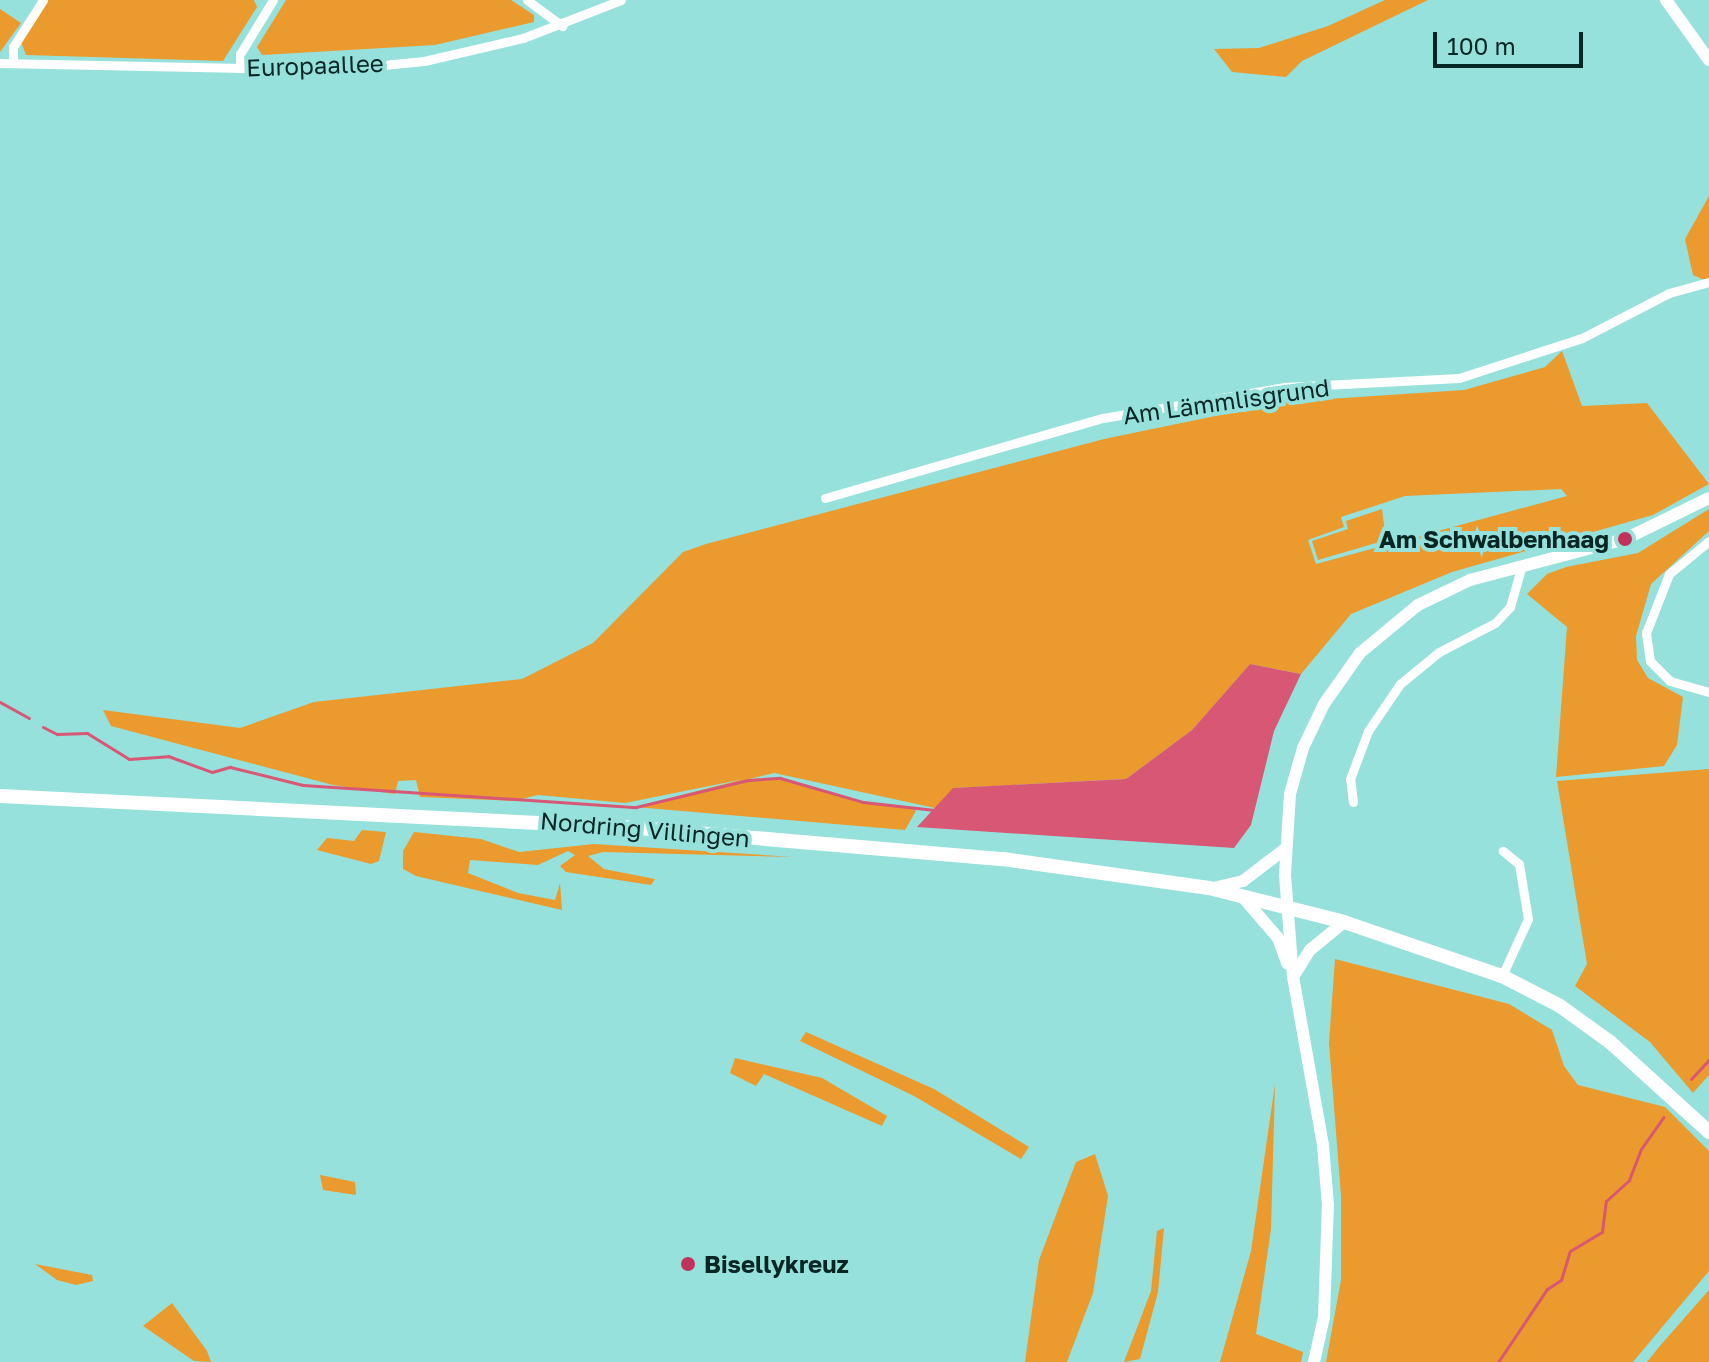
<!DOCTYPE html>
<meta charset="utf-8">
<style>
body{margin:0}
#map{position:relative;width:1709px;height:1362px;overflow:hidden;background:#96e1db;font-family:"Golos Text",sans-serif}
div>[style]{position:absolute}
.green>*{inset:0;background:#eb9a2d}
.water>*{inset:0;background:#d85775}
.stream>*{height:3px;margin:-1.5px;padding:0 1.5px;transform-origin:1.5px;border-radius:1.5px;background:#d85775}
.street>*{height:9px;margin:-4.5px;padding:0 4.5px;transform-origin:4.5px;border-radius:4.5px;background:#fff}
.secondary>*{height:12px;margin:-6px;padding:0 6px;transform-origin:6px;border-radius:6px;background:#fff}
.primary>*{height:14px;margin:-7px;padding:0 7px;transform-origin:7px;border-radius:7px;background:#fff}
.dots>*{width:22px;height:22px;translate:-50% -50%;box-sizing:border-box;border:4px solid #96e1db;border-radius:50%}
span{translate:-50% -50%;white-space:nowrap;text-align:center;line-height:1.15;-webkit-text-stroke:8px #96e1db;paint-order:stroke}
.street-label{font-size:24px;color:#052623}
.poi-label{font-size:24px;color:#052623;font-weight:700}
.right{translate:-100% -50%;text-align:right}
.left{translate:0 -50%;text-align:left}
.scale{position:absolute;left:1433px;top:32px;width:150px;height:36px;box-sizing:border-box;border:4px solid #052623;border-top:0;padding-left:10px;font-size:24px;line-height:28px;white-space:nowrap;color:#052623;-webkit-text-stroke:6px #96e1db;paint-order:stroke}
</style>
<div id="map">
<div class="green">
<div style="clip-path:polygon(48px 0,254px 0,257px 7px,223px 61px,26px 55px,21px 42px)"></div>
<div style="clip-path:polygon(286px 0,511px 0,534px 15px,534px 22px,435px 45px,262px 55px,257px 47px)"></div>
<div style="clip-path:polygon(1385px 0,1428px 0,1302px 61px,1286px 77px,1232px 72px,1214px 49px,1259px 48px,1328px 26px)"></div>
<div style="clip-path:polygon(0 9px,21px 23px,0 52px)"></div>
<div style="clip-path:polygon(1709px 196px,1709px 282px,1693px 275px,1685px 239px)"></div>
<div style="clip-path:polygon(evenodd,1562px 351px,1582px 406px,1647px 403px,1709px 484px,1653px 515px,1452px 572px,1351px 614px,1301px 674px,1250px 664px,1192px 730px,1126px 779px,954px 788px,935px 808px,774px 773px,749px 779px,780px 778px,863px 802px,911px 807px,916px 811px,905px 830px,635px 807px,744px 779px,625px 803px,538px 795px,513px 801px,420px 797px,416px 780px,398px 781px,395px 794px,333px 785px,111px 726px,103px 710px,240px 728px,314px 702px,522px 679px,593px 643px,683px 552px,706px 544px,1104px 439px,1283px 402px,1464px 390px,1545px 367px,1562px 351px,1561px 489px,1567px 496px,1316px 564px,1308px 540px,1344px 527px,1341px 517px,1405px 496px,1561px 489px)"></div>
<div style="clip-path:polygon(1382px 509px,1386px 540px,1318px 560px,1312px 541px,1348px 529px,1346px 521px)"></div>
<div style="clip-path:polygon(1709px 509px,1709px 531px,1651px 584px,1636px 636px,1637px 660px,1648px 678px,1683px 697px,1677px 745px,1664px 766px,1556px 777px,1567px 627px,1527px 594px,1547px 574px,1566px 567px,1638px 553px)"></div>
<div style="clip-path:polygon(1709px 769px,1709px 1075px,1693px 1093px,1650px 1042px,1575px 986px,1587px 964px,1557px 781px)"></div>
<div style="clip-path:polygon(362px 830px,386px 832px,379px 861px,371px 864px,317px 850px,327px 838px,354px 841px)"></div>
<div style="clip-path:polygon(414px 832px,481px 839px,519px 852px,594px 844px,793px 857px,603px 852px,588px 856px,604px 869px,655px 879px,651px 885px,566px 872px,560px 866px,575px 855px,568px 851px,538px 865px,470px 860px,468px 873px,518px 893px,555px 900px,560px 883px,562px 910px,416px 876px,403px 869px,403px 851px)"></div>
<div style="clip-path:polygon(1335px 959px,1509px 1004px,1552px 1030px,1564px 1066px,1578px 1085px,1665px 1107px,1709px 1151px,1709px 1271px,1633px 1362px,1326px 1362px,1341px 1280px,1341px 1196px,1329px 1043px)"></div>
<div style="clip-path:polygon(806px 1032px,934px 1089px,1029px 1147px,1021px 1159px,914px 1096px,800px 1041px)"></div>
<div style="clip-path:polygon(735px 1058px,822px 1078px,887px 1116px,882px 1126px,764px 1074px,756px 1086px,730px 1073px)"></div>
<div style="clip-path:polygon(1275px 1084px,1271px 1229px,1256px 1334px,1303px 1352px,1301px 1362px,1220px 1362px,1251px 1251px)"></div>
<div style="clip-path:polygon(1095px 1154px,1108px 1196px,1093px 1293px,1067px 1362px,1025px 1362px,1039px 1260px,1076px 1162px)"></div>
<div style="clip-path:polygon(320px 1175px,355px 1182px,356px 1195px,323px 1190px)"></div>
<div style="clip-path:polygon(1164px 1228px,1158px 1292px,1140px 1359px,1124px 1362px,1151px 1291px,1157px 1231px)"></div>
<div style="clip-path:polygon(35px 1264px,92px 1275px,93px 1281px,76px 1285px,57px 1280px)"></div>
<div style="clip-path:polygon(1709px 1290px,1709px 1362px,1647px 1362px,1659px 1347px)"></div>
<div style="clip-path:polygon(172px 1303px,207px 1351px,211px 1362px,194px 1361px,143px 1326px)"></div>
</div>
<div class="water">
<div style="clip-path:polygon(1250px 664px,1301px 674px,1274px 731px,1251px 825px,1234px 848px,917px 827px,953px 788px,1126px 779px,1192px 730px)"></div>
</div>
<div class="stream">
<div style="left:0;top:702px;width:33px;rotate:29deg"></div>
<div style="left:43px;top:727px;width:16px;rotate:27deg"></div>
<div style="left:57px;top:734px;width:30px;rotate:-2deg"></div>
<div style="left:87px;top:733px;width:49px;rotate:31.8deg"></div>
<div style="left:129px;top:759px;width:39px;rotate:-4deg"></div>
<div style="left:168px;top:756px;width:47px;rotate:20deg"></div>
<div style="left:212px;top:772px;width:19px;rotate:-16deg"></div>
<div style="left:230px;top:767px;width:75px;rotate:13.9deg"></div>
<div style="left:303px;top:785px;width:334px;rotate:3.8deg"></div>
<div style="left:636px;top:807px;width:115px;rotate:-13.6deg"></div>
<div style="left:748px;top:780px;width:32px;rotate:-4deg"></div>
<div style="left:780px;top:778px;width:86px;rotate:16.1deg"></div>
<div style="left:863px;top:802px;width:72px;rotate:6.3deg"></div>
<div style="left:1691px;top:1079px;width:26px;rotate:-47deg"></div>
<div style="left:1498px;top:1362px;width:88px;rotate:-56.1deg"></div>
<div style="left:1547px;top:1289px;width:17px;rotate:-33deg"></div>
<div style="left:1561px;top:1280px;width:30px;rotate:-73deg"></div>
<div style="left:1570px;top:1251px;width:37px;rotate:-31deg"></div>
<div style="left:1602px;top:1232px;width:31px;rotate:-83deg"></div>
<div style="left:1606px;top:1201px;width:31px;rotate:-42deg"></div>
<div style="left:1629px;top:1180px;width:33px;rotate:-69deg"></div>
<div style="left:1641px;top:1149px;width:39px;rotate:-55deg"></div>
</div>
<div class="street">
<div style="left:527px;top:0;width:44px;rotate:36.6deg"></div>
<div style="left:0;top:63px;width:334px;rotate:1.2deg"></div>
<div style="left:334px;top:70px;width:90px;rotate:-5.7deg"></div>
<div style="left:424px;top:61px;width:102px;rotate:-13.1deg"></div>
<div style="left:523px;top:38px;width:105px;rotate:-21.2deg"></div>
<div style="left:13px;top:63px;width:16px;rotate:-90deg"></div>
<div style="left:13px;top:47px;width:56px;rotate:-57.4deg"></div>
<div style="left:240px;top:68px;width:14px;rotate:-90deg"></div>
<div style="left:240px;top:54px;width:63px;rotate:-58.6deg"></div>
<div style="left:825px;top:498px;width:289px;rotate:-16.1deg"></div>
<div style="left:1103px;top:418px;width:185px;rotate:-9.7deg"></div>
<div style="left:1285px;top:387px;width:174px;rotate:-3deg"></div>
<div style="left:1459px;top:378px;width:129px;rotate:-18deg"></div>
<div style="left:1582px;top:338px;width:98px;rotate:-27.3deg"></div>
<div style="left:1669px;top:293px;width:41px;rotate:-15.4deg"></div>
<div style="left:1709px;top:541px;width:52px;rotate:140.5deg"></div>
<div style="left:1669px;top:574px;width:63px;rotate:111.3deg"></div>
<div style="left:1646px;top:633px;width:28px;rotate:82deg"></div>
<div style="left:1650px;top:661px;width:28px;rotate:45deg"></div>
<div style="left:1670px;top:681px;width:41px;rotate:15.8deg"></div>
<div style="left:1353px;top:802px;width:23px;rotate:-97deg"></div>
<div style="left:1350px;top:779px;width:51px;rotate:-69.4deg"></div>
<div style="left:1368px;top:731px;width:57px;rotate:-55.8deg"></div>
<div style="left:1400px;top:684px;width:50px;rotate:-39.4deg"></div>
<div style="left:1439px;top:652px;width:63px;rotate:-27.4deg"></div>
<div style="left:1495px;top:623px;width:22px;rotate:-47deg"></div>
<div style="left:1510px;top:607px;width:44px;rotate:-74.1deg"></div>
<div style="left:1502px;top:976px;width:63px;rotate:-65.5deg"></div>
<div style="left:1528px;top:919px;width:56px;rotate:-99.3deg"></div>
<div style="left:1519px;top:864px;width:21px;rotate:-141deg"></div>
</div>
<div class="secondary">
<div style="left:1666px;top:0;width:74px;rotate:54.4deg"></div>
<div style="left:1213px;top:888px;width:31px;rotate:-13deg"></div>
<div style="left:1243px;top:881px;width:53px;rotate:-37.3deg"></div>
<div style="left:1242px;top:896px;width:55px;rotate:49.4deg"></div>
<div style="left:1278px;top:938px;width:27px;rotate:70deg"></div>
<div style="left:1293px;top:977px;width:32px;rotate:-58deg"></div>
<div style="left:1310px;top:950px;width:44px;rotate:-39.5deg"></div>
<div style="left:1314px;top:1362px;width:46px;rotate:-77.5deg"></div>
<div style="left:1324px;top:1317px;width:112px;rotate:-88deg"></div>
<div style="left:1328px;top:1205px;width:60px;rotate:-94.8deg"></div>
<div style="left:1323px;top:1145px;width:171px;rotate:-100.1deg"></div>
<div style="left:1293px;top:977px;width:102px;rotate:-94.5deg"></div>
<div style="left:1285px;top:875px;width:81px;rotate:-86.5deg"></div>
<div style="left:1290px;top:794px;width:48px;rotate:-74.2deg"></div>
<div style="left:1303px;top:748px;width:49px;rotate:-64.5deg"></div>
<div style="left:1324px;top:704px;width:62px;rotate:-54.8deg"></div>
<div style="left:1360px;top:653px;width:75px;rotate:-39.6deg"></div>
<div style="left:1418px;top:605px;width:58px;rotate:-25.7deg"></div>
<div style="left:1470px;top:580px;width:160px;rotate:-14.8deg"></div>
<div style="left:1625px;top:539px;width:93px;rotate:-26deg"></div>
</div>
<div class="primary">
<div style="left:0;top:796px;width:639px;rotate:2.87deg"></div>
<div style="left:638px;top:828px;width:366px;rotate:4.9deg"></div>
<div style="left:1003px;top:859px;width:208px;rotate:8deg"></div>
<div style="left:1209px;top:888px;width:139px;rotate:14.1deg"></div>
<div style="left:1344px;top:922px;width:167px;rotate:18.9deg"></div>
<div style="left:1502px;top:976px;width:65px;rotate:27.3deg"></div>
<div style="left:1560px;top:1006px;width:62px;rotate:35.8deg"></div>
<div style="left:1610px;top:1042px;width:134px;rotate:42.3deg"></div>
</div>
<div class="dots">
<div style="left:1625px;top:539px;background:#c1325b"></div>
<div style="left:688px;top:1264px;background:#c1325b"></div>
</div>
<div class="street-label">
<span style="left:315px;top:65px;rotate:-2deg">Europaallee</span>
<span style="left:1226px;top:401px;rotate:-8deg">Am Lämmlisgrund</span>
<span style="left:645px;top:829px;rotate:5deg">Nordring Villingen</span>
</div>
<div class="poi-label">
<span class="right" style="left:1609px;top:539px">Am Schwalbenhaag</span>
<span class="left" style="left:704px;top:1264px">Bisellykreuz</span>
</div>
<div class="scale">100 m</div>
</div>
